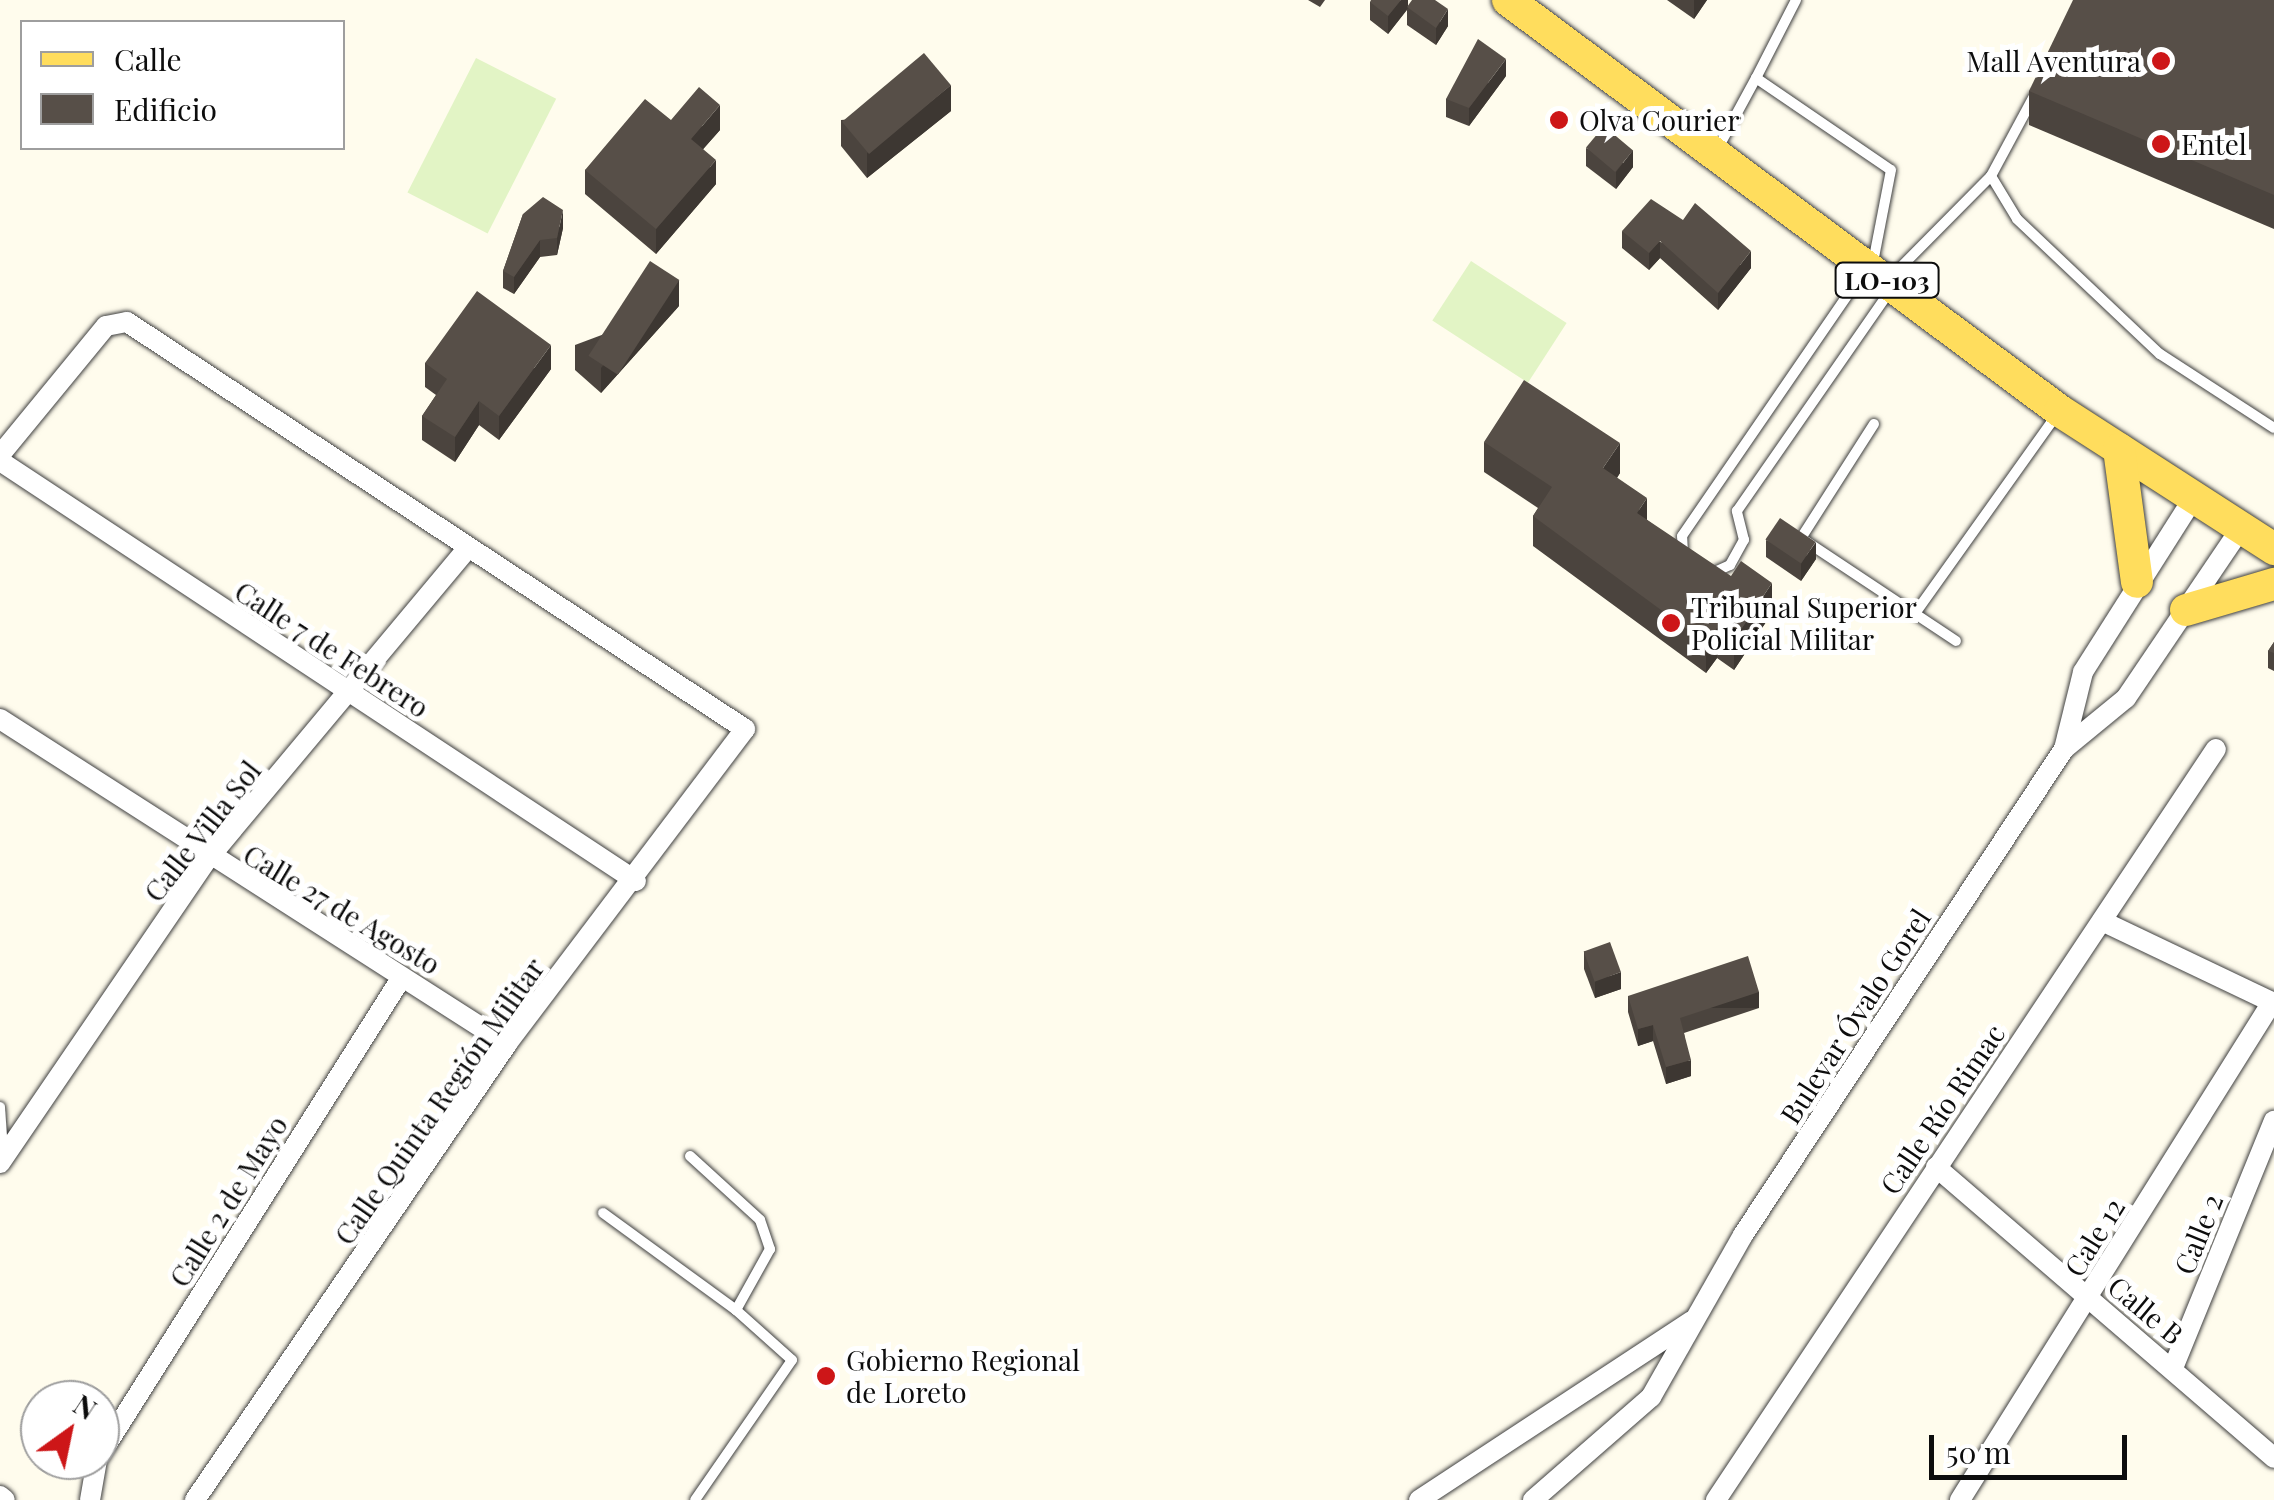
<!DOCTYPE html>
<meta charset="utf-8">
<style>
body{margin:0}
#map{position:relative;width:2274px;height:1500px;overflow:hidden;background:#fffced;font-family:"Playfair Display",serif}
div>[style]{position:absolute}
.pitch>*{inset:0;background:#e2f4c5;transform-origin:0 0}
.roads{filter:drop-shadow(0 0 2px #404040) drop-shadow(0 0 2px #404040)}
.lane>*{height:10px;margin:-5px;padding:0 5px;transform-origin:5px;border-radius:5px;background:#fff}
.street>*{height:20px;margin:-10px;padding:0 10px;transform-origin:10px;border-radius:10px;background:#fff}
.primary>*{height:32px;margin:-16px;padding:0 16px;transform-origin:16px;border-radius:16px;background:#ffdd5d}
.wall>*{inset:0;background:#4b443e}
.shaded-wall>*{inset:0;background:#3d3732;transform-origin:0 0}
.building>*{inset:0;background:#574f48;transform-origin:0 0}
.dots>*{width:28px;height:28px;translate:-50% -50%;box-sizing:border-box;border:5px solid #fff;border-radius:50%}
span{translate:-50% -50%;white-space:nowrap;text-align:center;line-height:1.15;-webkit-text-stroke:10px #fff;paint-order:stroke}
.shield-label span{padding:2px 8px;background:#fff;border:2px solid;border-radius:8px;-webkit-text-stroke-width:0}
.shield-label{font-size:25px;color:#0d0d0d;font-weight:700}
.poi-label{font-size:28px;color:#0d0d0d}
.right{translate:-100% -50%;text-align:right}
.left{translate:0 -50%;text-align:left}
.street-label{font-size:28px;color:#0d0d0d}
.legend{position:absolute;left:20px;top:20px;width:325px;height:130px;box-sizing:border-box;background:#fff;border:2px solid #9e9e9e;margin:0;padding:12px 18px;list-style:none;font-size:30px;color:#0d0d0d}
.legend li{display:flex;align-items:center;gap:20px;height:50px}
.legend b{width:50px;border:2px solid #9e9e9e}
.north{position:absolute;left:20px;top:1380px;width:100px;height:100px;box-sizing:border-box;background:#fff;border:2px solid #9e9e9e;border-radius:50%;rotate:33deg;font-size:28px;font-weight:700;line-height:40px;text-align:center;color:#0d0d0d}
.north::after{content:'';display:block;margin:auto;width:35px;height:45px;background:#cd1618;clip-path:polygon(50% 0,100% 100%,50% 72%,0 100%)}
.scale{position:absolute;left:1929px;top:1435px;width:198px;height:45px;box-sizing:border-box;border:5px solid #0d0d0d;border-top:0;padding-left:12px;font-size:30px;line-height:35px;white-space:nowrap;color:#0d0d0d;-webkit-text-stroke:8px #fff;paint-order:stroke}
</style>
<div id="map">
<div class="pitch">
<div style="left:476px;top:58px;width:90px;height:151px;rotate:27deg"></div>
<div style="left:1471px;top:261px;width:114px;height:71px;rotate:33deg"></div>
</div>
<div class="roads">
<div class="lane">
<div style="left:1796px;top:0;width:88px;rotate:117.1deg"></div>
<div style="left:1756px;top:78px;width:163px;rotate:34.3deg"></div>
<div style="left:1891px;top:170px;width:95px;rotate:101deg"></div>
<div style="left:1718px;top:148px;width:80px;rotate:-61.5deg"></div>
<div style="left:1991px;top:176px;width:50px;rotate:58.8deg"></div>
<div style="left:2017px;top:219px;width:197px;rotate:43.4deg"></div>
<div style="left:2160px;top:354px;width:136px;rotate:33deg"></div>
<div style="left:1888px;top:280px;width:146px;rotate:-45.3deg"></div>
<div style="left:1991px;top:176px;width:91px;rotate:-61.7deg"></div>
<div style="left:1874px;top:424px;width:135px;rotate:122.6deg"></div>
<div style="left:1801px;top:538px;width:186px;rotate:33.6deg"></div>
<div style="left:1683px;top:553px;width:17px;rotate:-93deg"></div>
<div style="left:1682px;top:536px;width:321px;rotate:-55.5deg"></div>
<div style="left:1710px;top:574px;width:22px;rotate:-24deg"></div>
<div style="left:1730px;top:565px;width:29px;rotate:-61deg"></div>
<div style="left:1744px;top:540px;width:30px;rotate:-104deg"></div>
<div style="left:1737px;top:511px;width:267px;rotate:-55.2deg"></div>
<div style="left:1916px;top:612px;width:244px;rotate:-54.5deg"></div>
<div style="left:0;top:1107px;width:44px;rotate:86.1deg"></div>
<div style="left:690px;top:1156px;width:95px;rotate:42.4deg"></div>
<div style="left:760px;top:1220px;width:31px;rotate:71deg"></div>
<div style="left:770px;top:1249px;width:70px;rotate:119.1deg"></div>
<div style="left:736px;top:1310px;width:75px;rotate:41.8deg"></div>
<div style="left:792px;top:1360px;width:170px;rotate:124.7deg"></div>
<div style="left:603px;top:1213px;width:165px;rotate:36.1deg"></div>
</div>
<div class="street">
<div style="left:0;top:455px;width:167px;rotate:-50.6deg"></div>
<div style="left:106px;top:326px;width:21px;rotate:-11deg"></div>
<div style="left:127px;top:322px;width:740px;rotate:33.37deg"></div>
<div style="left:745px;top:729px;width:395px;rotate:127.1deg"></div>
<div style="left:507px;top:1044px;width:553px;rotate:124.38deg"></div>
<div style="left:0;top:461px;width:762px;rotate:33.44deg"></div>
<div style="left:0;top:719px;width:602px;rotate:32.66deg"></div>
<div style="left:2064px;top:749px;width:79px;rotate:-76.1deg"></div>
<div style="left:2083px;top:672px;width:207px;rotate:-57.6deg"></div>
<div style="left:2102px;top:921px;width:188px;rotate:25.5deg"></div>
<div style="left:0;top:1163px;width:367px;rotate:-55.7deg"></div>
<div style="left:207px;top:860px;width:407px;rotate:-50.1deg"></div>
<div style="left:1936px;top:1167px;width:446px;rotate:40.7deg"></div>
<div style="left:2173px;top:1368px;width:267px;rotate:-67.8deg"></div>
<div style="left:100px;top:1455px;width:565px;rotate:-57.72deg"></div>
<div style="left:0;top:1496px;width:6px;rotate:39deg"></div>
<div style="left:90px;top:1500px;width:41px;rotate:-80.1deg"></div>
<div style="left:1419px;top:1500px;width:326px;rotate:-33.3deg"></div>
<div style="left:1533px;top:1500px;width:157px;rotate:-41.1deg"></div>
<div style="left:1651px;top:1397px;width:186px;rotate:-60.4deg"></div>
<div style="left:1743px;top:1235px;width:582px;rotate:-56.56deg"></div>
<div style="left:2064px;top:749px;width:80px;rotate:-39.4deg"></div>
<div style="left:2126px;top:698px;width:205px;rotate:-55.9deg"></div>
<div style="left:1716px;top:1500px;width:902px;rotate:-56.35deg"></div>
<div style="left:1960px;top:1500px;width:588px;rotate:-57.93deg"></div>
</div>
<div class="primary">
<div style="left:1508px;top:0;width:688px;rotate:36.67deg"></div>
<div style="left:2060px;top:411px;width:255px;rotate:32.8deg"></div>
<div style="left:2119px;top:449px;width:134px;rotate:82.3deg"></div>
<div style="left:2186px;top:610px;width:92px;rotate:-16.5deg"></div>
</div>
</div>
<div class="wall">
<div style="clip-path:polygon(1308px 0,1325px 0,1320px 7px)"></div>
<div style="clip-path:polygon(1408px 0,1408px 6px,1448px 26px,1436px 45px,1407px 25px,1407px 10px,1388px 34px,1370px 20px,1370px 2px)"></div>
<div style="clip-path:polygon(1667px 0,1707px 0,1694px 19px)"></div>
<div style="clip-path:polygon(2274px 0,2274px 229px,2029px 125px,2029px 91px)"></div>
<div style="clip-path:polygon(1506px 76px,1469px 126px,1446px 117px,1446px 99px)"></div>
<div style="clip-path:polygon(951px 111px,867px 178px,841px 146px,841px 120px)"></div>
<div style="clip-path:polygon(671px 120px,720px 130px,703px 149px,716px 184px,656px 254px,585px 194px,585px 170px)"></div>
<div style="clip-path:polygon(1586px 148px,1633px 167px,1616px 189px,1586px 166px)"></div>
<div style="clip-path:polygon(523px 214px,563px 228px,557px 255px,540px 257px,514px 294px,503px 288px,503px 271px)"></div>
<div style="clip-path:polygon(1622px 231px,1751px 268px,1718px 310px,1660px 258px,1649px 270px,1622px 248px)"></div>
<div style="clip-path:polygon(679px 306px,601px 393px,575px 370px,575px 345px)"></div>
<div style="clip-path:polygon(425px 363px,551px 369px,499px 440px,479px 425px,455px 462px,422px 440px,422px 416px,436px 395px,425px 387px)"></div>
<div style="clip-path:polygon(1484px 442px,1620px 473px,1617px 478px,1647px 520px,1772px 613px,1734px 670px,1717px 658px,1706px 673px,1533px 546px,1533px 516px,1538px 508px,1484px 472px)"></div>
<div style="clip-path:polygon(1766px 540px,1816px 559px,1801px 581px,1766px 557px)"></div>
<div style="clip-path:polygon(2274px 642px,2274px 671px,2268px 668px,2268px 651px)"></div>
<div style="clip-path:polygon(1584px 951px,1621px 989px,1595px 998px,1584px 969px)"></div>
<div style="clip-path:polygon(1628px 996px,1759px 1008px,1684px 1033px,1691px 1076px,1666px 1084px,1653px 1041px,1638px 1046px,1628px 1012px)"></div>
</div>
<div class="shaded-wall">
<div style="clip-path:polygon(1401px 0,1408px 0,1408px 8px,1388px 34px,1388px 16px)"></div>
<div style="clip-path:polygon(1694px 0,1707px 0,1694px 19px)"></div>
<div style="clip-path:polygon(1448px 9px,1448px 26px,1436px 45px,1436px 28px)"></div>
<div style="clip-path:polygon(1506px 59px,1506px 76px,1469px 126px,1469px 108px)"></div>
<div style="clip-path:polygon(951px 85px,951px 111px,867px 178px,867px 153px)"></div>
<div style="clip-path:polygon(720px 105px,720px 130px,691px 163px,691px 139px)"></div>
<div style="clip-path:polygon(1633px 150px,1633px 167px,1616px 189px,1616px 172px)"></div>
<div style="clip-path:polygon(716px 160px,716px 184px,656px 254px,656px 229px)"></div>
<div style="clip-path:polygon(563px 210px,563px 228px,557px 255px,557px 238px)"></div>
<div style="clip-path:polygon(540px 240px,540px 257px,514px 294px,514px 277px)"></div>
<div style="clip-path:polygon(1660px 241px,1660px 258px,1649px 270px,1649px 253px)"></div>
<div style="clip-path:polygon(1751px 251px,1751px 268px,1718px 310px,1718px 293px)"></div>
<div style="clip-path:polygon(679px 280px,679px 306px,601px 393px,601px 368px)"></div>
<div style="clip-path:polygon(551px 345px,551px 369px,499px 440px,499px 416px)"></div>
<div style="clip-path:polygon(479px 401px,479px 425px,455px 462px,455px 437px)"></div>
<div style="clip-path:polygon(1620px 443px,1620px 473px,1603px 498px,1603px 468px)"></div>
<div style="clip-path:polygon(1647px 498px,1647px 529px,1637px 513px)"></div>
<div style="clip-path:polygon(1816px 542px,1816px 559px,1801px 581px,1801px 563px)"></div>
<div style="clip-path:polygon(1772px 583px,1772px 613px,1734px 670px,1734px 640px)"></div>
<div style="clip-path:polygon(1717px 628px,1717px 658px,1706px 673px,1706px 643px)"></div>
<div style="clip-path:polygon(1621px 972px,1621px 989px,1595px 998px,1595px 981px)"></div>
<div style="left:1759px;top:992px;width:16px;height:83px;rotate:90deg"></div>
<div style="clip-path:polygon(1653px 1025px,1653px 1041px,1638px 1046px,1638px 1029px)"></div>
<div style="clip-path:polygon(1691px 1060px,1691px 1076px,1666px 1084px,1666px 1067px)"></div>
</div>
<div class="building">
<div style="clip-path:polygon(1371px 0,1401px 0,1388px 16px,1370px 2px)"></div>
<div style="clip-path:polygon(1412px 0,1435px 0,1448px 9px,1436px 28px,1407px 7px)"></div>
<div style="clip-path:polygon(2073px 0,2274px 0,2274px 195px,2029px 91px)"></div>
<div style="clip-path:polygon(1478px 39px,1506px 59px,1469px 108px,1446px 99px)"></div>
<div style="left:924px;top:53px;width:42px;height:107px;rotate:50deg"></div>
<div style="clip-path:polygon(699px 87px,720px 105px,691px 139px,716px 160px,656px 229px,585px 170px,645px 99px,671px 120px)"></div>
<div style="left:1604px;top:126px;width:38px;height:28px;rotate:40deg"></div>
<div style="clip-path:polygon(543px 197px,563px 210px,557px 238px,540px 240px,514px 277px,503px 271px,523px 214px)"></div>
<div style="clip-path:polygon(1651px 199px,1683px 220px,1695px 203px,1751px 251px,1718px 293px,1660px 241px,1649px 253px,1622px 231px)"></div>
<div style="left:650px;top:261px;width:35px;height:113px;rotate:33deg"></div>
<div style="clip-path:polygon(477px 291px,551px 345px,499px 416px,479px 401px,455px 437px,422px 416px,447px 379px,425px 363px)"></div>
<div style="clip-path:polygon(1524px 380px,1620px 443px,1603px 468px,1647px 498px,1637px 513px,1731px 576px,1741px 561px,1772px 583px,1734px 640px,1717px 628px,1706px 643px,1533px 516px,1552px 487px,1484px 442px)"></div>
<div style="left:1780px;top:518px;width:43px;height:26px;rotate:34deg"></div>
<div style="clip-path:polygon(2274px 642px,2274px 653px,2268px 651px)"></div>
<div style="left:1610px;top:942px;width:32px;height:28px;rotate:70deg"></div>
<div style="clip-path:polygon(1748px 956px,1759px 992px,1680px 1018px,1691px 1060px,1666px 1067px,1653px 1025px,1638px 1029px,1628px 996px)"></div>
</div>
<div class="dots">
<div style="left:2161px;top:61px;background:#cd1618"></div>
<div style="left:1559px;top:120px;background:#cd1618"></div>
<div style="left:2161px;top:144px;background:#cd1618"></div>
<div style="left:1671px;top:623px;background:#cd1618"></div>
<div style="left:826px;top:1376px;background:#cd1618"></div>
</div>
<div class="shield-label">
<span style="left:1887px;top:280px">LO-103</span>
</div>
<div class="poi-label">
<span class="right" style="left:2141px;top:61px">Mall Aventura</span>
<span class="left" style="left:1579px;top:120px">Olva Courier</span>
<span class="left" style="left:2181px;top:144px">Entel</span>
<span class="left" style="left:1691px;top:623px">Tribunal Superior<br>Policial Militar</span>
<span class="left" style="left:846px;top:1376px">Gobierno Regional<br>de Loreto</span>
</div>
<div class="street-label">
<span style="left:332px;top:649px;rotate:33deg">Calle 7 de Febrero</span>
<span style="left:202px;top:831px;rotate:-52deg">Calle Villa Sol</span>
<span style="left:342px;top:909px;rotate:31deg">Calle 27 de Agosto</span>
<span style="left:1855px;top:1016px;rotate:-57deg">Bulevar Óvalo Gorel</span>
<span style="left:439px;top:1101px;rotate:-55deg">Calle Quinta Región Militar</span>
<span style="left:1942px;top:1109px;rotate:-56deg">Calle Río Rimac</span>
<span style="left:228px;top:1201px;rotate:-58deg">Calle 2 de Mayo</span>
<span style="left:2198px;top:1234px;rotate:-68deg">Calle 2</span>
<span style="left:2094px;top:1237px;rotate:-58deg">Cale 12</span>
<span style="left:2146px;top:1310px;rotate:40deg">Calle B</span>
</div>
<ul class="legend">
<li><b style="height:12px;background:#ffdd5d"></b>Calle</li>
<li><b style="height:28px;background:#574f48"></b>Edificio</li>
</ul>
<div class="north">N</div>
<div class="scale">50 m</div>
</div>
